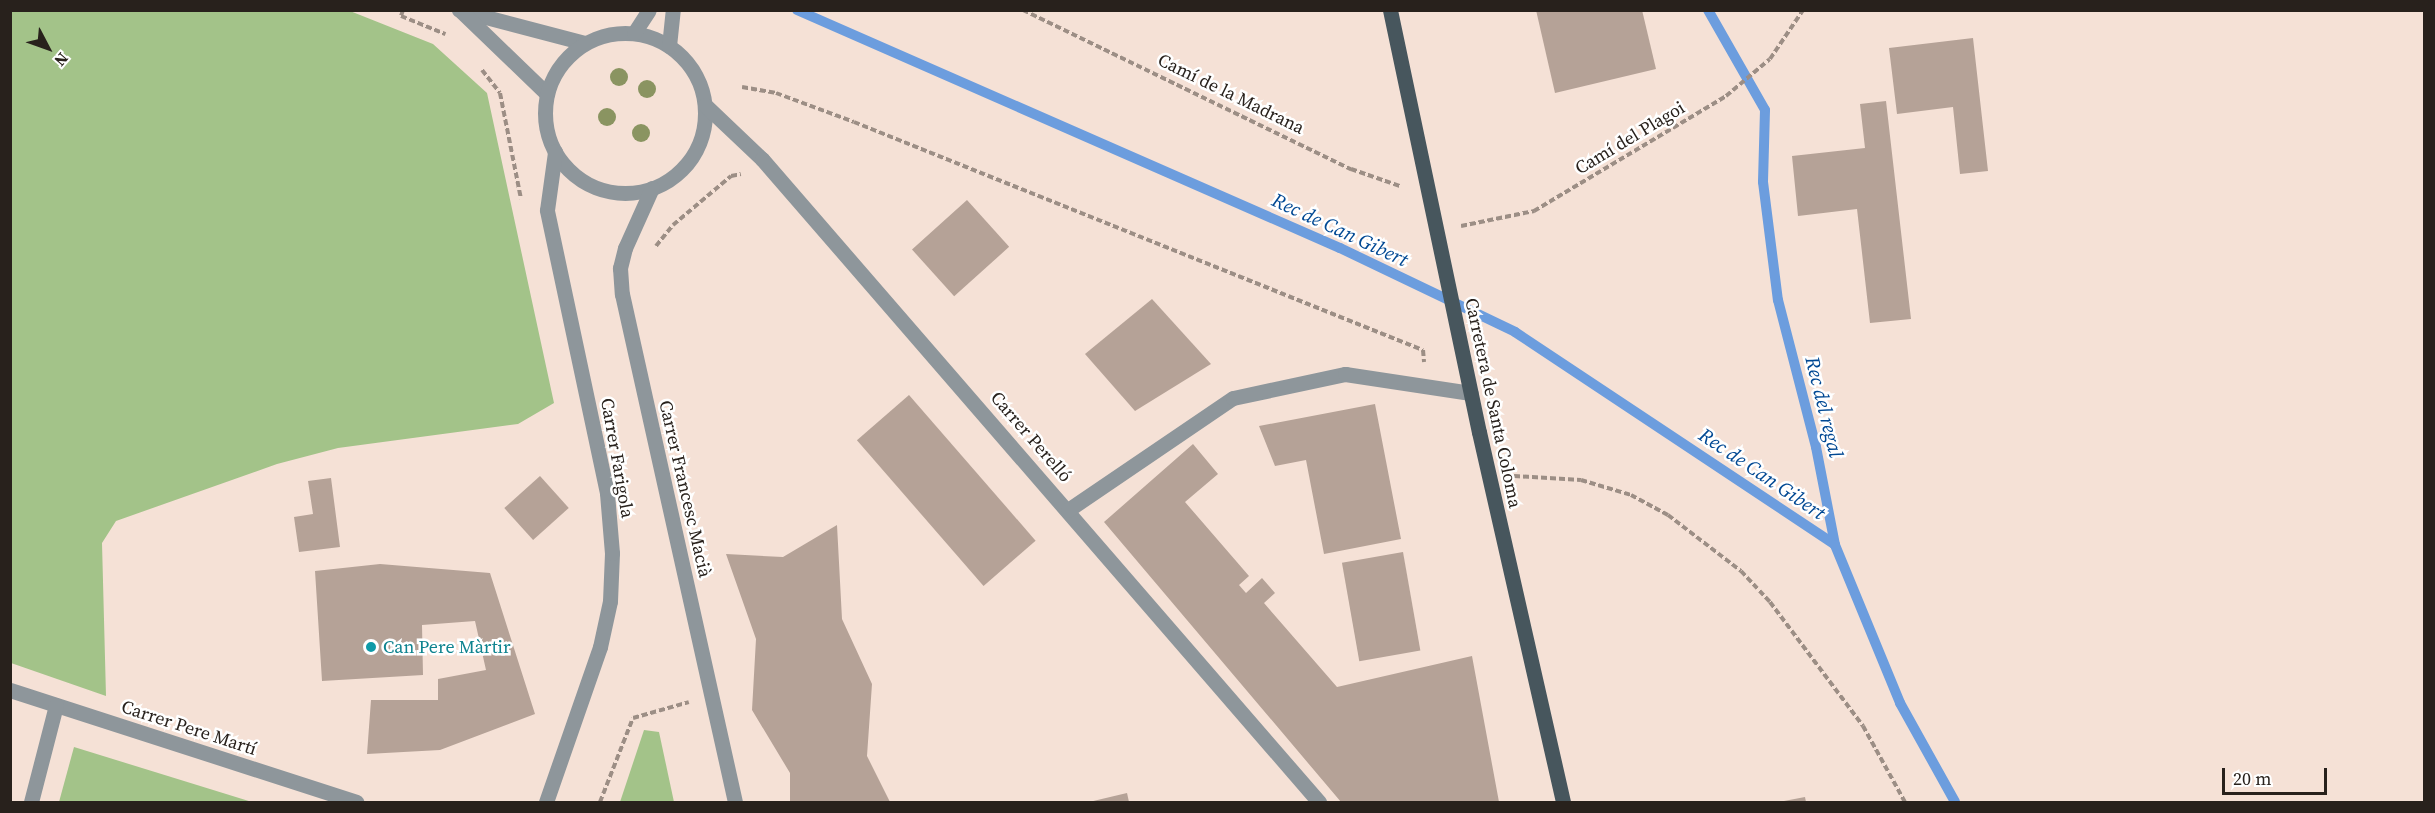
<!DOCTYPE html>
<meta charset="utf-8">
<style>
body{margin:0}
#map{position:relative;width:2435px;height:813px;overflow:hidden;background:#f5e1d6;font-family:"Source Serif 4",serif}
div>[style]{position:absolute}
.green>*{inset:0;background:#a3c389}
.stream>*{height:10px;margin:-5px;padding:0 5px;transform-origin:5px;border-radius:5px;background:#6c9dde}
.building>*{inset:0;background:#b5a297;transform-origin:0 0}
.path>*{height:4px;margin-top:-2px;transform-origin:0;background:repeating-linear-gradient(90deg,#9c8e85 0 6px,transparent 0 9px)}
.street>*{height:15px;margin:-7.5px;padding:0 7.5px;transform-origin:7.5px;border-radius:7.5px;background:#8e969b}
.street>.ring{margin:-7.5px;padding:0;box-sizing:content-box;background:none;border:15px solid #8e969b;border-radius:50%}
.primary>*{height:15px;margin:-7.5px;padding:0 7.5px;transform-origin:7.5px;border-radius:7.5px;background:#47565d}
.trees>*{width:18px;height:18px;margin:-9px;border-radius:50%;background:#8a9461}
.dots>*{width:16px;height:16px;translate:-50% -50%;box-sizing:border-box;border:3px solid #fff;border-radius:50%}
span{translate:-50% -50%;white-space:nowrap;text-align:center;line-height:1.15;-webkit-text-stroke:5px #fff;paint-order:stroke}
.street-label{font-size:18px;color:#28211c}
.culture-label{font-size:18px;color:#0d838f}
.left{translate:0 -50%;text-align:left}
.water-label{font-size:20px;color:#004893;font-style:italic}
.frame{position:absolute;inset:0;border:12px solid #28211c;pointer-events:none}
.north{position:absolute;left:18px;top:18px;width:60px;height:60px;-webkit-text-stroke:4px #fff;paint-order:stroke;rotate:131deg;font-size:16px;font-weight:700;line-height:24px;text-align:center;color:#28211c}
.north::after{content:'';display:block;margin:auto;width:21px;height:27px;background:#28211c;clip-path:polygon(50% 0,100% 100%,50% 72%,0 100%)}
.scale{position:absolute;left:2222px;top:768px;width:105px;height:27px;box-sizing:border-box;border:3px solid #28211c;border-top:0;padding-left:8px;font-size:18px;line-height:21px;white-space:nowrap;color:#28211c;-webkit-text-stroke:4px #fff;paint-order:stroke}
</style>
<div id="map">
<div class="green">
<div style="clip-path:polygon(11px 10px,350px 11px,433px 44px,487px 93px,554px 403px,518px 424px,338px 448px,277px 464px,116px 521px,102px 543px,106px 696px,11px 663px)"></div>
<div style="clip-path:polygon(644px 730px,659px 732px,674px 802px,620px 802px)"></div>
<div style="clip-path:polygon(74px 747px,252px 802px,59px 802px)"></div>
</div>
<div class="stream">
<div style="left:797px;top:10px;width:593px;rotate:23.67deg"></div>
<div style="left:1340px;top:248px;width:194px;rotate:25.6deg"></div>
<div style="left:1515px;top:332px;width:384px;rotate:33.6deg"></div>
<div style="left:1708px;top:10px;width:115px;rotate:60.3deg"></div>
<div style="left:1765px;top:110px;width:72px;rotate:91.6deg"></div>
<div style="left:1763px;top:182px;width:119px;rotate:82.8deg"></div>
<div style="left:1778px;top:300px;width:152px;rotate:75.5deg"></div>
<div style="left:1816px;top:447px;width:100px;rotate:79deg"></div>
<div style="left:1835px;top:545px;width:171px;rotate:67.6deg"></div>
<div style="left:1900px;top:703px;width:113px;rotate:60.9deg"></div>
</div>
<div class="building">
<div style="clip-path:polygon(1536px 10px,1642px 10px,1656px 69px,1555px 93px)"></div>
<div style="clip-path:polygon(1973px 38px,1988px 171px,1960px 174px,1953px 107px,1897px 114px,1889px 48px)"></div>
<div style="clip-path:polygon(1886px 101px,1911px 319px,1870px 323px,1857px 209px,1798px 216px,1792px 156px,1865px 148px,1860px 104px)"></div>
<div style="left:967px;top:200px;width:63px;height:74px;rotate:48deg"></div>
<div style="clip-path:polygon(1152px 299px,1211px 364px,1135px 411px,1085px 354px)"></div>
<div style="left:909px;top:395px;width:193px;height:69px;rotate:49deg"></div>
<div style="clip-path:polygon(1375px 404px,1401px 539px,1324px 554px,1306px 460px,1275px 466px,1259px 426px)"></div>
<div style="clip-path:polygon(1193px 444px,1218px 474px,1185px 502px,1249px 576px,1239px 585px,1246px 593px,1262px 578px,1275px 593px,1264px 603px,1337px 687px,1472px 656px,1499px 802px,1341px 802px,1104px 522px)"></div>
<div style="left:540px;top:476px;width:43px;height:48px;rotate:48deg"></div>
<div style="clip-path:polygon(331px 478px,340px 547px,299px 552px,294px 517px,313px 514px,308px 481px)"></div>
<div style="clip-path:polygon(837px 525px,842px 619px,872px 684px,867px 756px,890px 802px,790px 802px,790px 773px,752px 710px,756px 639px,726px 554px,783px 557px)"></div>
<div style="left:1403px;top:552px;width:100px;height:62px;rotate:80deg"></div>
<div style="clip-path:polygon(380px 564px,490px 573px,535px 714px,440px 750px,367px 754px,371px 700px,438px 700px,438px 679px,486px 670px,475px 621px,422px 625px,423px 675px,322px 681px,315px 571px)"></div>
<div style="clip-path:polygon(1127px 793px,1129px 802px,1089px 802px)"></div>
<div style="clip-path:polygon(1805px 797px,1806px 802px,1784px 802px,1784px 801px)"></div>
</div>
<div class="path">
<div style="left:403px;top:10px;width:6px;rotate:108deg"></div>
<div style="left:401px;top:16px;width:48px;rotate:22.2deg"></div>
<div style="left:1023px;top:10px;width:365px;rotate:25.9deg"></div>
<div style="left:1351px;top:169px;width:52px;rotate:19.1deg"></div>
<div style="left:482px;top:70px;width:29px;rotate:52deg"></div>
<div style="left:500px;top:93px;width:108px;rotate:78.8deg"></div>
<div style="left:742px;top:87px;width:35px;rotate:10deg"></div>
<div style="left:776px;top:93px;width:83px;rotate:20.4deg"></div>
<div style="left:854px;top:122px;width:613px;rotate:21.84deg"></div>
<div style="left:1423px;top:350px;width:12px;rotate:85deg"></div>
<div style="left:1461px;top:226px;width:75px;rotate:-11.6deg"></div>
<div style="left:1534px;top:211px;width:224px;rotate:-30.9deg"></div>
<div style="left:1726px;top:96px;width:57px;rotate:-40.1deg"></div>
<div style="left:1770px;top:59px;width:59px;rotate:-56deg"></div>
<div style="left:656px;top:246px;width:27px;rotate:-51deg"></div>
<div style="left:673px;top:225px;width:76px;rotate:-40.2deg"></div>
<div style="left:731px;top:176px;width:10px;rotate:-11deg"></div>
<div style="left:1514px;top:476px;width:67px;rotate:3.4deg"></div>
<div style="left:1581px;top:480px;width:52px;rotate:16.7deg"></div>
<div style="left:1631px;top:495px;width:42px;rotate:28.4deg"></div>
<div style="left:1668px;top:515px;width:92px;rotate:37.5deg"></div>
<div style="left:1741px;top:571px;width:42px;rotate:46.9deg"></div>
<div style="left:1770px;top:602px;width:155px;rotate:53.1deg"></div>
<div style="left:1863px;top:726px;width:87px;rotate:61.1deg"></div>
<div style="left:600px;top:802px;width:90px;rotate:-68.6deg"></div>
<div style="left:633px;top:718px;width:58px;rotate:-15.9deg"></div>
</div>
<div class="street">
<div style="left:459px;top:10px;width:130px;rotate:14.7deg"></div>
<div style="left:462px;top:12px;width:118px;rotate:44deg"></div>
<div class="ring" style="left:545px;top:33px;width:145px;height:145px"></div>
<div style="left:634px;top:33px;width:27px;rotate:-57deg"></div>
<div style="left:669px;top:46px;width:36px;rotate:-84deg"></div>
<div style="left:705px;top:105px;width:79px;rotate:43.5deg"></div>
<div style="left:762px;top:159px;width:851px;rotate:49.1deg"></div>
<div style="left:652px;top:188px;width:66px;rotate:114.2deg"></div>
<div style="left:625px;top:248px;width:21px;rotate:104deg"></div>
<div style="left:620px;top:268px;width:26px;rotate:86deg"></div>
<div style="left:622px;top:294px;width:520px;rotate:77.46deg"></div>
<div style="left:1068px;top:510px;width:199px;rotate:-34.2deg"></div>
<div style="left:1233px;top:398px;width:115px;rotate:-12.1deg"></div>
<div style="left:1345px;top:374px;width:127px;rotate:8.6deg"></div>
<div style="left:10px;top:690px;width:364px;rotate:17.9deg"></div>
<div style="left:31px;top:802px;width:100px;rotate:-75.5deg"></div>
<div style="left:546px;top:802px;width:164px;rotate:-70.8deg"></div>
<div style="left:600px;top:647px;width:47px;rotate:-77.7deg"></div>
<div style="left:610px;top:601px;width:48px;rotate:-87.6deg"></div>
<div style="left:612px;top:553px;width:60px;rotate:-94.8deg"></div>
<div style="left:607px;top:493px;width:289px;rotate:-102deg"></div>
<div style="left:547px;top:210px;width:59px;rotate:-82.1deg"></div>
</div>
<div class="primary">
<div style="left:1390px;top:10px;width:431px;rotate:78.1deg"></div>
<div style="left:1479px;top:432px;width:379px;rotate:77.2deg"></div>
</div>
<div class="trees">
<div style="left:619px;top:77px"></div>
<div style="left:647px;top:89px"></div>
<div style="left:607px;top:117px"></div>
<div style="left:641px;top:133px"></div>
</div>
<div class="dots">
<div style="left:371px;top:647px;background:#0f9aa8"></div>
</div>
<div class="street-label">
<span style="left:1231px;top:94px;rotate:26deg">Camí de la Madrana</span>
<span style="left:1630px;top:138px;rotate:-31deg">Camí del Plagoi</span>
<span style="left:1493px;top:403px;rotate:78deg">Carretera de Santa Coloma</span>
<span style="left:1031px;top:437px;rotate:49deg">Carrer Perelló</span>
<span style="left:617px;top:458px;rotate:80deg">Carrer Farigola</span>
<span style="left:685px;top:489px;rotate:77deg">Carrer Francesc Macià</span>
<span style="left:189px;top:728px;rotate:18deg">Carrer Pere Martí</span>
</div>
<div class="culture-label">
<span class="left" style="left:383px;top:647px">Can Pere Màrtir</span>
</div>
<div class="water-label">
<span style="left:1340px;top:230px;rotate:25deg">Rec de Can Gibert</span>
<span style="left:1824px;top:407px;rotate:76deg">Rec del regal</span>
<span style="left:1762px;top:474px;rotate:34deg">Rec de Can Gibert</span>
</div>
<div class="frame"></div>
<div class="north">N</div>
<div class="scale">20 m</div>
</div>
